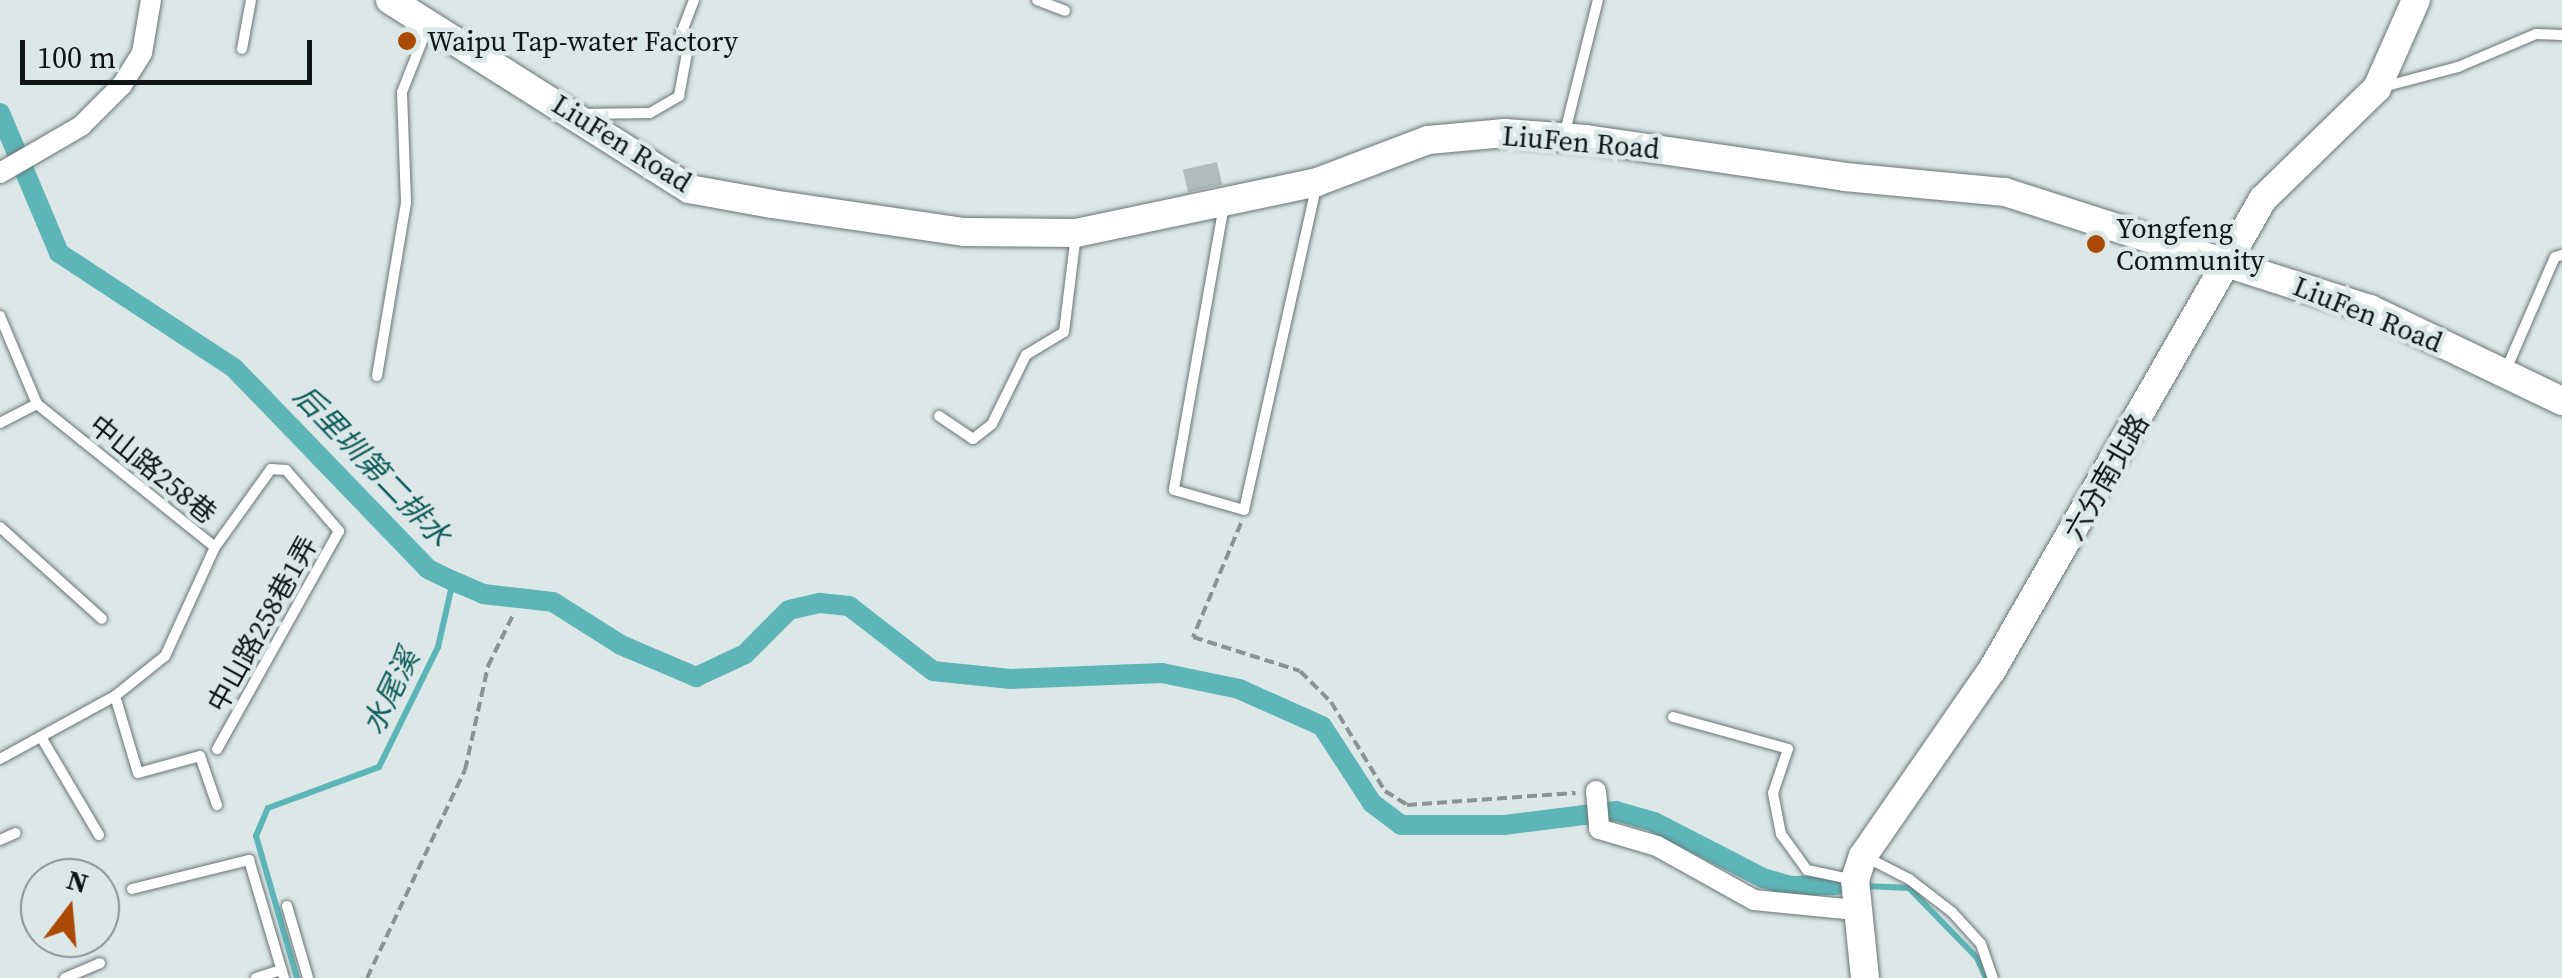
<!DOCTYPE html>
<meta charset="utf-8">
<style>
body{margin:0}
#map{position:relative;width:2562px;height:978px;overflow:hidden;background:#dce7e7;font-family:"Source Serif 4","Noto Sans TC",serif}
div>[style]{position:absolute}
.stream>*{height:6px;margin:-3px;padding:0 3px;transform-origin:3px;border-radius:3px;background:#5eb5b7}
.canal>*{height:20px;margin:-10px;padding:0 10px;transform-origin:10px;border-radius:10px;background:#5eb5b7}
.building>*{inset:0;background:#b0bbbb;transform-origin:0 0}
.path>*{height:4px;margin-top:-2px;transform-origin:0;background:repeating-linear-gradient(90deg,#8a9292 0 10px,transparent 0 15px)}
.roads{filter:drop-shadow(0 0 2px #6a7474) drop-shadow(0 0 2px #6a7474)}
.lane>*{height:10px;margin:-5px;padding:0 5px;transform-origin:5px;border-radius:5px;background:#fff}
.street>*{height:20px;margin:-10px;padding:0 10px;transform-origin:10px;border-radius:10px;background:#fff}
.secondary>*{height:28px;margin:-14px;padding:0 14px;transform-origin:14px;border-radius:14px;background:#fff}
.dots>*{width:28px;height:28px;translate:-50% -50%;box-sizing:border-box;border:5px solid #dce7e7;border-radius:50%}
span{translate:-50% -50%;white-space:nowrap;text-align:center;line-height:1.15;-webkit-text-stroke:9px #dce7e7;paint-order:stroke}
.poi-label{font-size:28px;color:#101414}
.left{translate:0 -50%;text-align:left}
.street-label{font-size:28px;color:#101414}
.water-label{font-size:30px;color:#0e5b5c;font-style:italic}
.north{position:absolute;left:20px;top:858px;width:100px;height:100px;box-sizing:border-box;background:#dce7e7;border:2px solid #8a9393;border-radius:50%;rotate:16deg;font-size:28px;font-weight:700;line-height:40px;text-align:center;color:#101414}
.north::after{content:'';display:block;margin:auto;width:35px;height:45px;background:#ab4a05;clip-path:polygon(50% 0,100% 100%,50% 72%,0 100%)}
.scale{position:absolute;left:20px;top:40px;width:292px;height:45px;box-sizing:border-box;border:5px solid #101414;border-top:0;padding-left:12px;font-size:30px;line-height:35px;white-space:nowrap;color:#101414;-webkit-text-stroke:8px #dce7e7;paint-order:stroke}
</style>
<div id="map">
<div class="stream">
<div style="left:1866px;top:886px;width:43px;rotate:2.7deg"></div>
<div style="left:1909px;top:888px;width:98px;rotate:45.8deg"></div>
<div style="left:1977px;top:958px;width:22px;rotate:66deg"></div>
<div style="left:297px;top:978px;width:148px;rotate:-106.1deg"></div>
<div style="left:256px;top:836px;width:30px;rotate:-67deg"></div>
<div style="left:268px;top:808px;width:118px;rotate:-20.3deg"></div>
<div style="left:379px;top:767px;width:134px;rotate:-63.8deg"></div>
<div style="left:438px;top:647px;width:68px;rotate:-77.2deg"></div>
</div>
<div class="canal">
<div style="left:0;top:113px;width:152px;rotate:67.1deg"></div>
<div style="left:59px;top:253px;width:209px;rotate:33.3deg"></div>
<div style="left:234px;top:368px;width:279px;rotate:46deg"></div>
<div style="left:428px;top:569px;width:28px;rotate:26deg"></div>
<div style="left:453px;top:581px;width:33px;rotate:23deg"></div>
<div style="left:483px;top:594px;width:70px;rotate:6.5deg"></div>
<div style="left:553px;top:602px;width:80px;rotate:32.3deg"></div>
<div style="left:621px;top:645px;width:82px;rotate:23.1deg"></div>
<div style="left:696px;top:677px;width:54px;rotate:-25.1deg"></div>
<div style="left:745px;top:654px;width:62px;rotate:-45deg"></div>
<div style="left:789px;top:610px;width:32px;rotate:-13deg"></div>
<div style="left:820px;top:603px;width:29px;rotate:6deg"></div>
<div style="left:849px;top:606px;width:106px;rotate:37.7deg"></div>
<div style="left:933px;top:671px;width:78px;rotate:5.9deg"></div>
<div style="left:1011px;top:679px;width:151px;rotate:-2.3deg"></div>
<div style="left:1162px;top:673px;width:79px;rotate:11.7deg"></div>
<div style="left:1239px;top:689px;width:91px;rotate:24deg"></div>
<div style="left:1322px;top:726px;width:92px;rotate:57deg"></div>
<div style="left:1372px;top:803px;width:36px;rotate:37deg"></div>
<div style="left:1401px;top:825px;width:103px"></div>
<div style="left:1504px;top:825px;width:113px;rotate:-7.1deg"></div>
<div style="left:1616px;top:811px;width:40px;rotate:16deg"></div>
<div style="left:1654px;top:822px;width:123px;rotate:27.2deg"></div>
<div style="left:1763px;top:878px;width:29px;rotate:16deg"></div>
<div style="left:1791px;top:886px;width:45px;rotate:-1.3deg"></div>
</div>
<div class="building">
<div style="left:1217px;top:162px;width:23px;height:35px;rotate:77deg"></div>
</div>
<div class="path">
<div style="left:1241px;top:523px;width:124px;rotate:112.8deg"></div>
<div style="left:1193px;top:637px;width:112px;rotate:17.6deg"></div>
<div style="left:1300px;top:671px;width:44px;rotate:45deg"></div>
<div style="left:1331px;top:702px;width:104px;rotate:58.8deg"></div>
<div style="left:1385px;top:791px;width:26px;rotate:32deg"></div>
<div style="left:1407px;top:805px;width:169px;rotate:-4.1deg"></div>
<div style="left:367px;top:978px;width:230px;rotate:-64.8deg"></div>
<div style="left:465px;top:770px;width:107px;rotate:-77.5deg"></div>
<div style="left:488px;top:666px;width:59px;rotate:-63.9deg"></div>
</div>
<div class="roads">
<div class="lane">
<div style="left:1037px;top:0;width:30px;rotate:21deg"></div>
<div style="left:242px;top:49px;width:50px;rotate:-79.6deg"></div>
<div style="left:2383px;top:87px;width:78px;rotate:-14.9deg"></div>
<div style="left:2458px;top:67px;width:85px;rotate:-22.9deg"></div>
<div style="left:2536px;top:34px;width:26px;rotate:2deg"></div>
<div style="left:582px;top:114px;width:68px;rotate:-0.8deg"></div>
<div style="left:650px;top:113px;width:34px;rotate:-30deg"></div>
<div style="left:679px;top:96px;width:44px;rotate:-79.5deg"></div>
<div style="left:687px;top:53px;width:20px;rotate:-108deg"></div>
<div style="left:681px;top:34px;width:36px;rotate:-69deg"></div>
<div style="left:1564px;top:136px;width:140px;rotate:-76deg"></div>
<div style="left:1224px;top:205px;width:289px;rotate:100deg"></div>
<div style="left:1174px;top:490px;width:73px;rotate:15.9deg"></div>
<div style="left:1244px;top:510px;width:331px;rotate:-77.4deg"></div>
<div style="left:0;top:316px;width:95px;rotate:67.2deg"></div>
<div style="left:37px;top:404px;width:228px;rotate:38.8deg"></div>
<div style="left:215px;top:547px;width:120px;rotate:114.6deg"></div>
<div style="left:165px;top:656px;width:64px;rotate:141.3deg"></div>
<div style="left:115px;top:696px;width:131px;rotate:151.3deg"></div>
<div style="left:2505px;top:372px;width:125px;rotate:-66.5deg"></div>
<div style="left:2555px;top:257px;width:7px;rotate:-16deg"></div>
<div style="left:377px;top:376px;width:176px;rotate:-80.5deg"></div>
<div style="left:406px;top:202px;width:110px;rotate:-92.1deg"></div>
<div style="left:402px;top:92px;width:68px;rotate:-68.4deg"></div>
<div style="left:939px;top:416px;width:41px;rotate:34.1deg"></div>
<div style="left:973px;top:439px;width:24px;rotate:-38deg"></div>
<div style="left:992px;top:424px;width:77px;rotate:-63.8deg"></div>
<div style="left:1026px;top:355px;width:44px;rotate:-31.2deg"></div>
<div style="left:1064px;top:332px;width:99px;rotate:-83deg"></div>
<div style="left:0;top:423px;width:42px;rotate:-27.2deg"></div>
<div style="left:0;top:527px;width:137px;rotate:42deg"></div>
<div style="left:215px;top:547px;width:96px;rotate:-54.3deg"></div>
<div style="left:271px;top:469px;width:15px;rotate:4deg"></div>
<div style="left:286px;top:470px;width:81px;rotate:49deg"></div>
<div style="left:339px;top:531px;width:250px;rotate:119.2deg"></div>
<div style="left:115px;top:696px;width:80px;rotate:73.4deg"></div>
<div style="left:138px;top:773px;width:64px;rotate:-15.3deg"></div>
<div style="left:200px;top:756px;width:52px;rotate:70.9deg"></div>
<div style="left:1673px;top:717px;width:119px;rotate:15.5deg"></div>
<div style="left:1788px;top:749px;width:46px;rotate:108.8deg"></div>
<div style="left:1773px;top:793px;width:42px;rotate:79deg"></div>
<div style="left:1781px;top:834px;width:44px;rotate:54.2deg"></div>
<div style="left:1807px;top:870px;width:48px;rotate:12deg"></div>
<div style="left:41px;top:737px;width:114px;rotate:59.4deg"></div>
<div style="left:0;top:840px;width:17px;rotate:-24deg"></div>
<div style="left:1864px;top:856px;width:51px;rotate:27.1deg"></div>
<div style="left:1909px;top:879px;width:54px;rotate:37.5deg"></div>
<div style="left:1952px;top:912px;width:43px;rotate:47.8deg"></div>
<div style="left:1981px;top:944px;width:36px;rotate:71deg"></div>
<div style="left:132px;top:889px;width:121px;rotate:-13.9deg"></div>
<div style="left:249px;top:860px;width:123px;rotate:73.5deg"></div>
<div style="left:287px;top:906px;width:75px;rotate:73.7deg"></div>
<div style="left:65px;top:978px;width:38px;rotate:-23deg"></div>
<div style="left:256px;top:978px;width:26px;rotate:-18deg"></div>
</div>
<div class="street">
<div style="left:0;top:173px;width:94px;rotate:-30.1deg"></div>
<div style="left:81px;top:126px;width:58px;rotate:-45deg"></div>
<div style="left:122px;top:85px;width:38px;rotate:-58deg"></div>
<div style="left:142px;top:53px;width:54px;rotate:-80.4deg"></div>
<div style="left:1596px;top:791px;width:38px;rotate:85deg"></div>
<div style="left:1599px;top:829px;width:60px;rotate:16.3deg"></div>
<div style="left:1657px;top:846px;width:111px;rotate:29.1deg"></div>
<div style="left:1754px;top:900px;width:102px;rotate:5.6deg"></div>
</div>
<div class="secondary">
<div style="left:390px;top:0;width:354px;rotate:32.3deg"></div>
<div style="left:689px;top:189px;width:84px;rotate:10.2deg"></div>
<div style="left:772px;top:204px;width:194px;rotate:8.3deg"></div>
<div style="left:964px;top:232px;width:112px;rotate:0.5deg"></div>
<div style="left:1076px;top:233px;width:246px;rotate:-11.9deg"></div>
<div style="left:1317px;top:182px;width:119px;rotate:-20.7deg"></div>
<div style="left:1428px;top:140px;width:77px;rotate:-5.2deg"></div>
<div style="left:1505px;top:133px;width:81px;rotate:4.2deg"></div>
<div style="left:1586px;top:139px;width:262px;rotate:8.3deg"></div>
<div style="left:1845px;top:177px;width:161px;rotate:5.4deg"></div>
<div style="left:2005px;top:192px;width:383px;rotate:17.8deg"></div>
<div style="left:2370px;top:309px;width:213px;rotate:25.6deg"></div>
<div style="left:1865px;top:978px;width:99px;rotate:-95.8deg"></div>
<div style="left:1855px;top:880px;width:25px;rotate:-72deg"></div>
<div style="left:1863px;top:856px;width:226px;rotate:-55.3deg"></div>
<div style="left:1992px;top:670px;width:543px;rotate:-60.09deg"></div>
<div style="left:2263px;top:199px;width:159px;rotate:-44.2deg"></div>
<div style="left:2377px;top:88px;width:96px;rotate:-66.1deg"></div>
</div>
</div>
<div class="dots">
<div style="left:407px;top:41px;background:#ab4a05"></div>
<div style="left:2096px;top:244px;background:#ab4a05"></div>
</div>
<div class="poi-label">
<span class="left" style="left:427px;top:41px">Waipu Tap-water Factory</span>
<span class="left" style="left:2116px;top:244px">Yongfeng<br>Community</span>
</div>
<div class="street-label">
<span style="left:1581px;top:142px;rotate:5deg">LiuFen Road</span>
<span style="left:622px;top:143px;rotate:32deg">LiuFen Road</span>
<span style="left:2368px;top:314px;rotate:22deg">LiuFen Road</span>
<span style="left:153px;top:469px;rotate:39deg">中山路258巷</span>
<span style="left:2106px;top:477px;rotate:-60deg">六分南北路</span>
<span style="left:262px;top:624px;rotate:-61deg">中山路258巷1弄</span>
</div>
<div class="water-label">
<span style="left:372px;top:466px;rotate:46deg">后里圳第二排水</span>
<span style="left:391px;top:692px;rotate:-64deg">水尾溪</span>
</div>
<div class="north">N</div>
<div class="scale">100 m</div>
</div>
